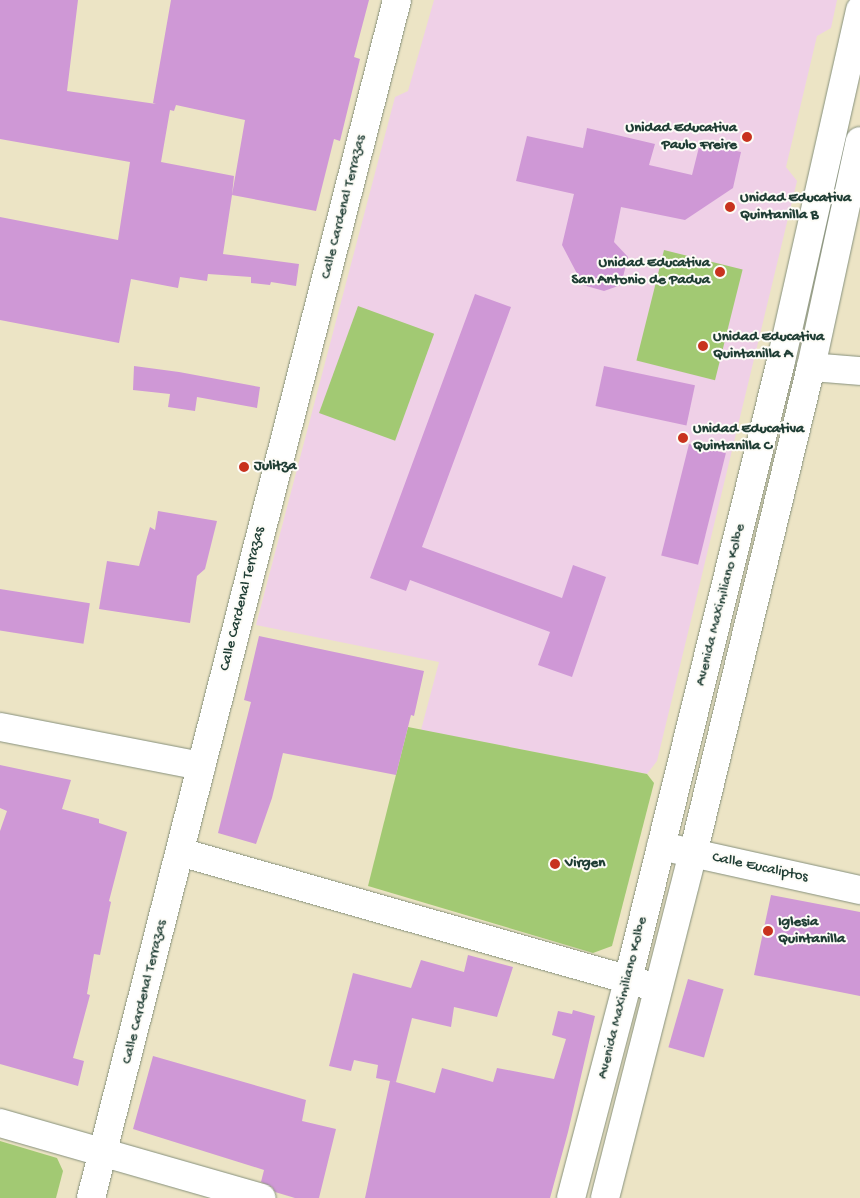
<!DOCTYPE html>
<style>
body{margin:0}
#map{position:relative;width:860px;height:1198px;overflow:hidden;background:#ece4c5;font-family:"Gochi Hand",sans-serif}
div>[style]{position:absolute}
.built>*{inset:0;background:#efd0e7}
.green>*{inset:0;background:#a2c973;transform-origin:0 0}
.building>*{inset:0;background:#cf98d6;transform-origin:0 0}
.roads{filter:drop-shadow(0 0 1px #86907c) drop-shadow(0 0 1px #86907c)}
.minor>*{height:28px;margin:-14px;padding:0 14px;transform-origin:14px;border-radius:14px;background:#fff}
.major>*{height:28px;margin:-14px;padding:0 14px;transform-origin:14px;border-radius:14px;background:#fff}
.dots>*{width:14px;height:14px;translate:-50% -50%;box-sizing:border-box;border:2px solid #fdfcf7;border-radius:50%}
span{translate:-50% -50%;white-space:nowrap;text-align:center;line-height:1.15;-webkit-text-stroke:4px #fdfcf7;paint-order:stroke}
.poi-label{font-size:15px;color:#1f3d34;font-weight:700}
.right{translate:-100% -50%;text-align:right}
.left{translate:0 -50%;text-align:left}
.street-label{font-size:15px;color:#1f3d34}
</style>
<div id="map">
<div class="built">
<div style="clip-path:polygon(434px 0,837px 0,831px 28px,817px 36px,786px 167px,797px 181px,657px 761px,647px 774px,421px 730px,439px 662px,256px 625px,395px 97px,408px 91px)"></div>
</div>
<div class="green">
<div style="left:664px;top:250px;width:81px;height:114px;rotate:14deg"></div>
<div style="left:358px;top:306px;width:81px;height:114px;rotate:20deg"></div>
<div style="clip-path:polygon(408px 727px,647px 774px,654px 783px,612px 946px,593px 953px,368px 886px)"></div>
<div style="clip-path:polygon(0 1141px,57px 1158px,63px 1171px,56px 1198px,0 1198px)"></div>
</div>
<div class="building">
<div style="clip-path:polygon(evenodd,0 0,78px 0,67px 91px,156px 104px,153px 103px,171px 0,369px 0,354px 57px,360px 59px,340px 141px,334px 139px,316px 211px,232px 195px,223px 254px,299px 264px,296px 286px,271px 282px,270px 285px,251px 283px,251px 277px,208px 274px,207px 281px,180px 277px,178px 288px,131px 279px,119px 343px,0 320px,0 217px,118px 240px,130px 162px,0 139px,0 0,176px 105px,245px 120px,232px 195px,234px 176px,161px 162px,170px 110px,174px 111px,176px 105px)"></div>
<div style="clip-path:polygon(587px 128px,655px 144px,649px 165px,692px 175px,700px 143px,741px 152px,733px 188px,685px 220px,621px 207px,614px 242px,628px 257px,621px 285px,604px 291px,583px 285px,562px 245px,574px 194px,516px 181px,527px 136px,583px 148px)"></div>
<div style="clip-path:polygon(475px 294px,511px 307px,422px 547px,562px 598px,573px 565px,606px 577px,572px 677px,538px 665px,550px 632px,410px 580px,406px 591px,370px 578px)"></div>
<div style="clip-path:polygon(134px 366px,179px 372px,260px 387px,257px 408px,197px 397px,195px 411px,168px 407px,170px 394px,133px 390px)"></div>
<div style="left:604px;top:366px;width:93px;height:41px;rotate:12deg"></div>
<div style="left:689px;top:444px;width:38px;height:115px;rotate:14deg"></div>
<div style="clip-path:polygon(158px 511px,217px 521px,205px 569px,197px 576px,190px 623px,99px 609px,107px 561px,139px 566px,150px 527px,155px 530px)"></div>
<div style="left:0;top:589px;width:91px;height:41px;rotate:9deg"></div>
<div style="clip-path:polygon(259px 636px,424px 671px,414px 716px,411px 715px,396px 775px,283px 753px,272px 798px,256px 844px,218px 833px,251px 702px,244px 700px)"></div>
<div style="clip-path:polygon(0 765px,71px 780px,62px 809px,99px 819px,99px 823px,127px 832px,109px 901px,111px 902px,100px 955px,94px 954px,87px 994px,90px 995px,73px 1058px,84px 1061px,78px 1086px,0 1064px,0 831px,7px 811px,0 808px)"></div>
<div style="clip-path:polygon(771px 895px,860px 912px,860px 996px,754px 975px)"></div>
<div style="clip-path:polygon(468px 955px,513px 967px,497px 1017px,454px 1007px,451px 1027px,412px 1018px,396px 1082px,392px 1081px,435px 1093px,442px 1068px,493px 1082px,497px 1068px,554px 1079px,566px 1039px,552px 1035px,558px 1011px,572px 1014px,573px 1010px,595px 1016px,568px 1132px,550px 1198px,365px 1198px,390px 1081px,376px 1078px,378px 1065px,354px 1060px,351px 1071px,329px 1066px,353px 973px,411px 988px,421px 960px,464px 972px)"></div>
<div style="left:688px;top:979px;width:37px;height:71px;rotate:16deg"></div>
<div style="clip-path:polygon(153px 1056px,306px 1100px,302px 1121px,336px 1129px,319px 1198px,295px 1198px,275px 1192px,272px 1187px,261px 1182px,264px 1170px,133px 1129px)"></div>
</div>
<div class="roads">
<div class="minor">
<div style="left:811px;top:367px;width:49px;rotate:4.7deg"></div>
<div style="left:0;top:727px;width:205px;rotate:11deg"></div>
<div style="left:661px;top:846px;width:204px;rotate:12.5deg"></div>
<div style="left:180px;top:852px;width:497px;rotate:15.9deg"></div>
<div style="left:0;top:1123px;width:272px;rotate:16deg"></div>
<div style="left:91px;top:1198px;width:1236px;rotate:-75.67deg"></div>
</div>
<div class="major">
<div style="left:571px;top:1198px;width:225px;rotate:-75.3deg"></div>
<div style="left:628px;top:980px;width:638px;rotate:-76.12deg"></div>
<div style="left:781px;top:361px;width:360px;rotate:-77.3deg"></div>
<div style="left:605px;top:1198px;width:355px;rotate:-75.7deg"></div>
<div style="left:693px;top:854px;width:501px;rotate:-76.38deg"></div>
<div style="left:811px;top:367px;width:231px;rotate:-77.8deg"></div>
</div>
</div>
<div class="dots">
<div style="left:747px;top:137px;background:#c8321e"></div>
<div style="left:730px;top:207px;background:#c8321e"></div>
<div style="left:720px;top:272px;background:#c8321e"></div>
<div style="left:703px;top:346px;background:#c8321e"></div>
<div style="left:683px;top:438px;background:#c8321e"></div>
<div style="left:244px;top:467px;background:#c8321e"></div>
<div style="left:555px;top:864px;background:#c8321e"></div>
<div style="left:768px;top:931px;background:#c8321e"></div>
</div>
<div class="poi-label">
<span class="right" style="left:737px;top:137px">Unidad Educativa<br>Paulo Freire</span>
<span class="left" style="left:740px;top:207px">Unidad Educativa<br>Quintanilla B</span>
<span class="right" style="left:710px;top:272px">Unidad Educativa<br>San Antonio de Padua</span>
<span class="left" style="left:713px;top:346px">Unidad Educativa<br>Quintanilla A</span>
<span class="left" style="left:693px;top:438px">Unidad Educativa<br>Quintanilla C</span>
<span class="left" style="left:254px;top:467px">Julitza</span>
<span class="left" style="left:565px;top:864px">Virgen</span>
<span class="left" style="left:778px;top:931px">Iglesia<br>Quintanilla</span>
</div>
<div class="street-label">
<span style="left:344px;top:207px;rotate:-76deg">Calle Cardenal Terrazas</span>
<span style="left:243px;top:599px;rotate:-76deg">Calle Cardenal Terrazas</span>
<span style="left:721px;top:605px;rotate:-76deg">Avenida Maximiliano Kolbe</span>
<span style="left:760px;top:868px;rotate:12deg">Calle Eucaliptos</span>
<span style="left:145px;top:992px;rotate:-76deg">Calle Cardenal Terrazas</span>
<span style="left:623px;top:998px;rotate:-76deg">Avenida Maximiliano Kolbe</span>
</div>
</div>
